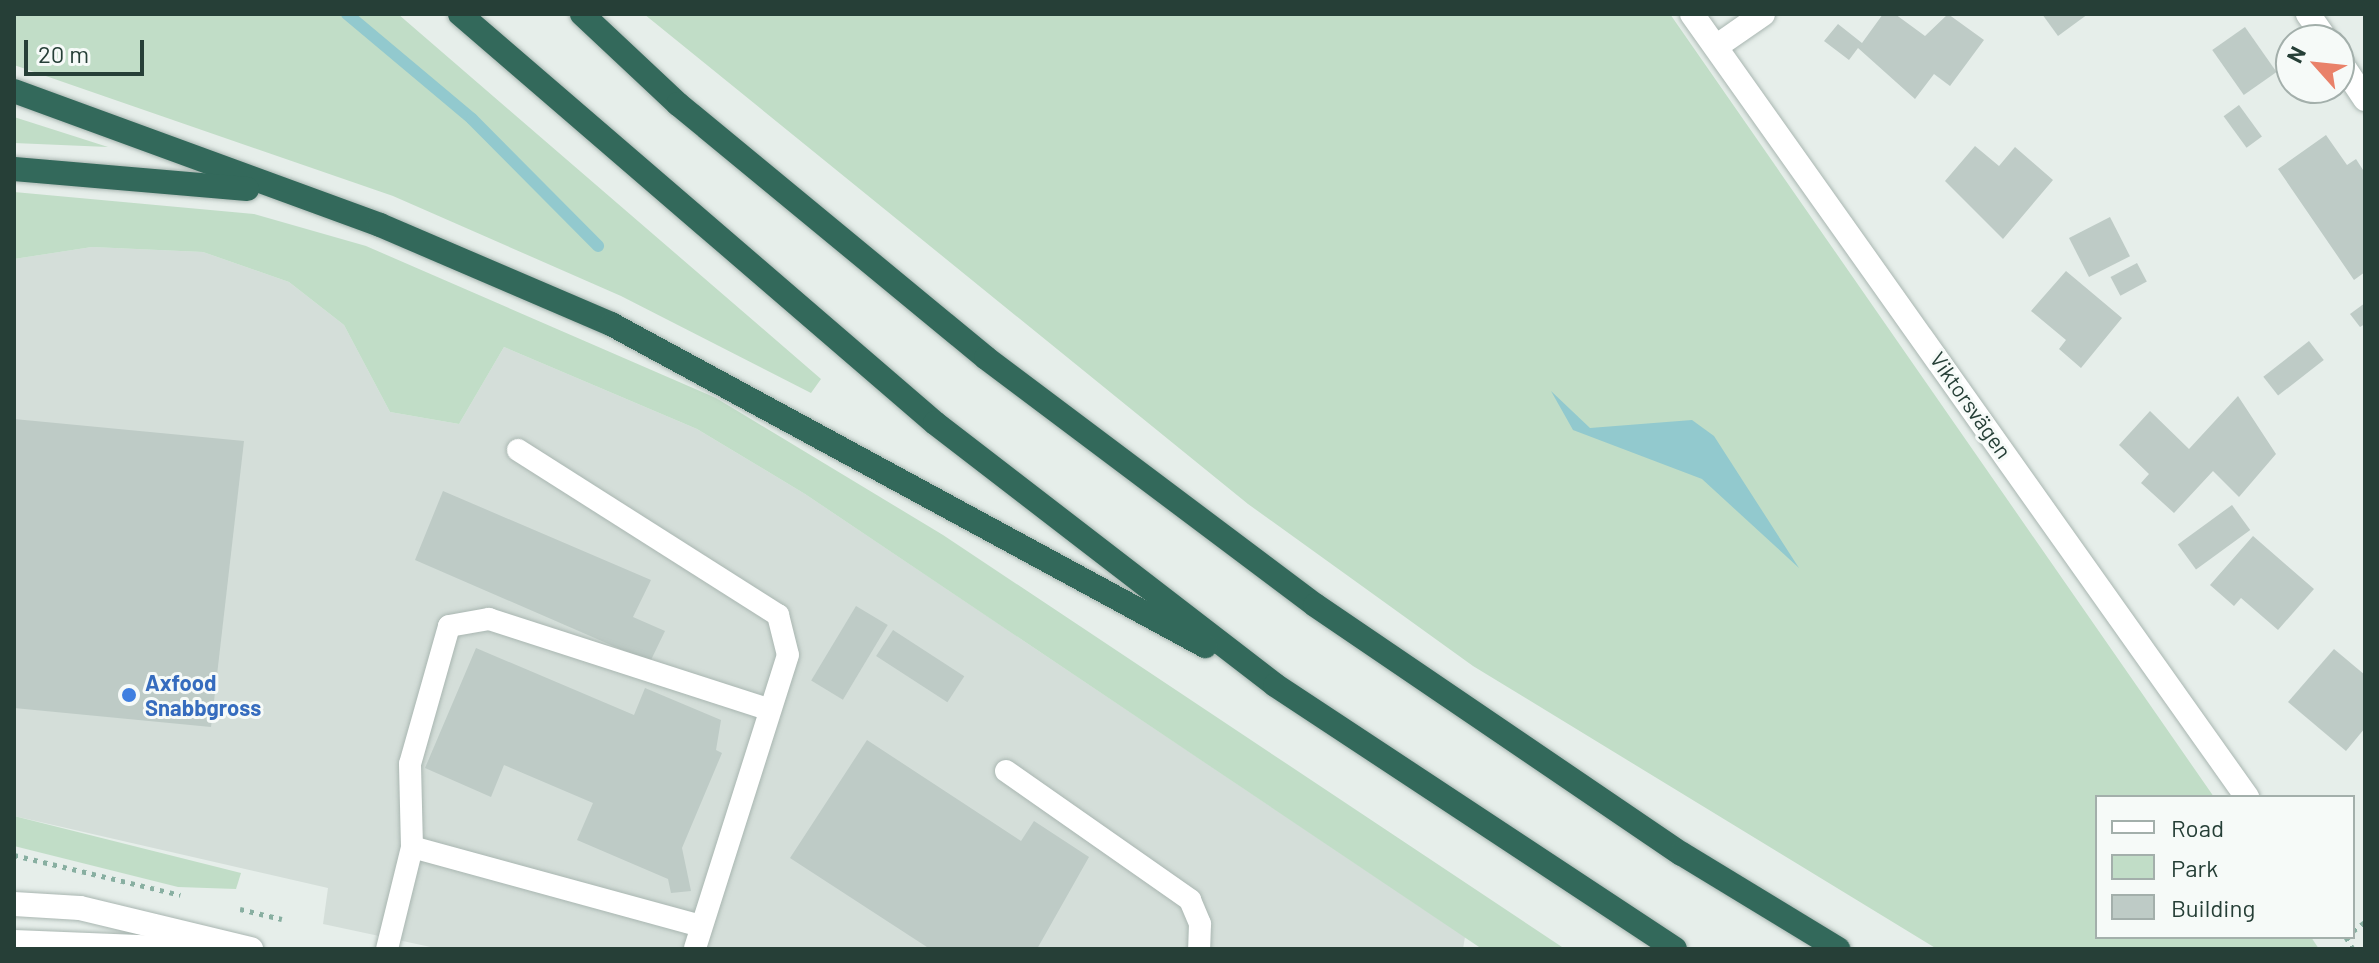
<!DOCTYPE html>
<meta charset="utf-8">
<style>
body{margin:0}
#map{position:relative;width:2379px;height:963px;overflow:hidden;background:#e6eeea;font-family:Barlow,sans-serif}
div>[style]{position:absolute}
.built>*{inset:0;background:#d4ded9}
.green>*{inset:0;background:#c1ddc7}
.water>*{inset:0;background:#92c9ce}
.stream>*{height:12px;margin:-6px;padding:0 6px;transform-origin:6px;border-radius:6px;background:#92c9ce}
.building>*{inset:0;background:#becbc6;transform-origin:0 0}
.path>*{height:5px;margin-top:-2.5px;transform-origin:0;background:repeating-linear-gradient(90deg,#88afa1 0 4px,transparent 0 10px)}
.roads{filter:drop-shadow(0 0 2px #a9b6b1) drop-shadow(0 0 2px #a9b6b1)}
.lane>*{height:22px;margin:-11px;padding:0 11px;transform-origin:11px;border-radius:11px;background:#fff}
.street>*{height:24px;margin:-12px;padding:0 12px;transform-origin:12px;border-radius:12px;background:#fff}
.secondary>*{height:24px;margin:-12px;padding:0 12px;transform-origin:12px;border-radius:12px;background:#fff}
.highway>*{height:24px;margin:-12px;padding:0 12px;transform-origin:12px;border-radius:12px;background:#33695b}
.dots>*{width:22px;height:22px;translate:-50% -50%;box-sizing:border-box;border:4px solid #f6faf8;border-radius:50%}
span{translate:-50% -50%;white-space:nowrap;text-align:center;line-height:1.15;-webkit-text-stroke:6px #f6faf8;paint-order:stroke}
.street-label{font-size:22px;color:#263f37}
.shop-label{font-size:22px;color:#366cbe;font-weight:700}
.left{translate:0 -50%;text-align:left}
.frame{position:absolute;inset:0;border:16px solid #263f37;pointer-events:none}
.legend{position:absolute;left:2095px;top:795px;width:260px;height:144px;box-sizing:border-box;background:#f6faf8;border:2px solid #a3afab;margin:0;padding:10px 14px;list-style:none;font-size:24px;color:#263f37}
.legend li{display:flex;align-items:center;gap:16px;height:40px}
.legend b{width:40px;border:2px solid #a3afab}
.north{position:absolute;left:2275px;top:24px;width:80px;height:80px;box-sizing:border-box;background:#f6faf8;border:2px solid #a3afab;border-radius:50%;rotate:297deg;font-size:22px;font-weight:700;line-height:32px;text-align:center;color:#263f37}
.north::after{content:'';display:block;margin:auto;width:28px;height:36px;background:#e98169;clip-path:polygon(50% 0,100% 100%,50% 72%,0 100%)}
.scale{position:absolute;left:24px;top:40px;width:120px;height:36px;box-sizing:border-box;border:4px solid #263f37;border-top:0;padding-left:10px;font-size:24px;line-height:28px;white-space:nowrap;color:#263f37;-webkit-text-stroke:6px #f6faf8;paint-order:stroke}
</style>
<div id="map">
<div class="built">
<div style="clip-path:polygon(92px 247px,203px 252px,289px 282px,344px 325px,390px 412px,459px 424px,504px 347px,697px 429px,805px 494px,1465px 937px,1463px 949px,440px 949px,323px 924px,328px 888px,14px 816px,14px 259px)"></div>
</div>
<div class="green">
<div style="clip-path:polygon(14px 14px,398px 14px,821px 379px,811px 393px,621px 296px,393px 196px,14px 65px)"></div>
<div style="clip-path:polygon(644px 14px,1670px 14px,2214px 797px,2097px 797px,2097px 937px,2311px 937px,2319px 949px,1937px 949px,1473px 666px,1248px 504px)"></div>
<div style="clip-path:polygon(14px 117px,108px 147px,14px 143px)"></div>
<div style="clip-path:polygon(14px 192px,254px 214px,366px 246px,716px 398px,943px 535px,1565px 949px,1482px 949px,805px 494px,697px 429px,504px 347px,459px 424px,390px 412px,344px 325px,289px 282px,203px 252px,92px 247px,14px 259px)"></div>
<div style="clip-path:polygon(14px 816px,241px 873px,236px 889px,178px 887px,14px 846px)"></div>
</div>
<div class="water">
<div style="clip-path:polygon(1551px 391px,1590px 428px,1692px 420px,1714px 436px,1799px 568px,1702px 479px,1573px 430px)"></div>
</div>
<div class="stream">
<div style="left:347px;top:14px;width:163px;rotate:40deg"></div>
<div style="left:472px;top:119px;width:179px;rotate:45.2deg"></div>
</div>
<div class="building">
<div style="clip-path:polygon(1883px 14px,1895px 14px,1925px 36px,1948px 14px,1984px 40px,1950px 86px,1934px 74px,1915px 99px,1858px 48px,1849px 60px,1824px 41px,1838px 24px,1862px 43px)"></div>
<div style="clip-path:polygon(2042px 14px,2088px 14px,2058px 36px)"></div>
<div style="left:2245px;top:27px;width:55px;height:40px;rotate:55deg"></div>
<div style="left:2239px;top:105px;width:39px;height:19px;rotate:54deg"></div>
<div style="clip-path:polygon(2326px 135px,2347px 165px,2356px 159px,2365px 173px,2365px 272px,2354px 280px,2278px 169px)"></div>
<div style="clip-path:polygon(1975px 146px,1999px 166px,2015px 147px,2053px 180px,2003px 239px,1945px 181px)"></div>
<div style="left:2110px;top:217px;width:44px;height:46px;rotate:63deg"></div>
<div style="left:2137px;top:263px;width:21px;height:30px;rotate:62deg"></div>
<div style="clip-path:polygon(2066px 271px,2122px 318px,2081px 368px,2059px 349px,2066px 340px,2031px 311px)"></div>
<div style="clip-path:polygon(2365px 303px,2365px 324px,2360px 327px,2350px 314px)"></div>
<div style="left:2309px;top:341px;width:24px;height:58px;rotate:52deg"></div>
<div style="clip-path:polygon(2238px 396px,2276px 454px,2239px 497px,2213px 471px,2174px 513px,2141px 483px,2149px 474px,2119px 445px,2150px 411px,2189px 449px)"></div>
<div style="clip-path:polygon(14px 419px,244px 441px,211px 727px,14px 708px)"></div>
<div style="clip-path:polygon(443px 491px,651px 580px,633px 617px,665px 631px,650px 662px,415px 560px)"></div>
<div style="left:2232px;top:505px;width:31px;height:67px;rotate:54deg"></div>
<div style="clip-path:polygon(2253px 536px,2314px 589px,2278px 630px,2241px 598px,2234px 606px,2210px 585px)"></div>
<div style="left:856px;top:606px;width:37px;height:87px;rotate:31deg"></div>
<div style="left:893px;top:630px;width:85px;height:31px;rotate:33deg"></div>
<div style="clip-path:polygon(476px 648px,634px 715px,645px 688px,721px 720px,716px 750px,722px 753px,682px 848px,691px 891px,671px 893px,668px 879px,577px 840px,593px 803px,504px 765px,491px 797px,425px 768px)"></div>
<div style="clip-path:polygon(2334px 649px,2365px 675px,2365px 728px,2346px 751px,2288px 702px)"></div>
<div style="clip-path:polygon(867px 740px,1021px 841px,1034px 821px,1089px 857px,1037px 949px,930px 949px,790px 858px)"></div>
</div>
<div class="path">
<div style="left:14px;top:855px;width:171px;rotate:13.5deg"></div>
<div style="left:240px;top:909px;width:43px;rotate:13.4deg"></div>
<div style="left:2353px;top:931px;width:15px;rotate:-37deg"></div>
<div style="left:2346px;top:937px;width:14px;rotate:60deg"></div>
</div>
<div class="roads">
<div class="lane">
<div style="left:518px;top:450px;width:308px;rotate:32.4deg"></div>
<div style="left:778px;top:615px;width:41px;rotate:76deg"></div>
<div style="left:788px;top:655px;width:308px;rotate:107.6deg"></div>
<div style="left:1006px;top:771px;width:225px;rotate:35deg"></div>
<div style="left:1190px;top:900px;width:26px;rotate:67deg"></div>
<div style="left:1200px;top:924px;width:25px;rotate:92deg"></div>
<div style="left:412px;top:847px;width:300px;rotate:15.3deg"></div>
<div style="left:387px;top:949px;width:105px;rotate:-76.2deg"></div>
<div style="left:412px;top:847px;width:83px;rotate:-91.4deg"></div>
<div style="left:410px;top:764px;width:143px;rotate:-74.2deg"></div>
<div style="left:449px;top:626px;width:41px;rotate:-9.9deg"></div>
<div style="left:489px;top:619px;width:293px;rotate:17.9deg"></div>
</div>
<div class="street">
<div style="left:1692px;top:14px;width:960px;rotate:54.67deg"></div>
<div style="left:2308px;top:14px;width:32px;rotate:55deg"></div>
<div style="left:1717px;top:46px;width:56px;rotate:-34.8deg"></div>
<div style="left:2339px;top:60px;width:47px;rotate:56.3deg"></div>
</div>
<div class="secondary">
<div style="left:14px;top:904px;width:66px;rotate:3.5deg"></div>
<div style="left:80px;top:908px;width:176px;rotate:13.5deg"></div>
<div style="left:14px;top:942px;width:174px;rotate:2.3deg"></div>
</div>
<div class="highway">
<div style="left:460px;top:14px;width:627px;rotate:40.73deg"></div>
<div style="left:935px;top:423px;width:429px;rotate:37.6deg"></div>
<div style="left:1275px;top:685px;width:479px;rotate:33.4deg"></div>
<div style="left:582px;top:14px;width:132px;rotate:43.2deg"></div>
<div style="left:678px;top:104px;width:399px;rotate:39.5deg"></div>
<div style="left:986px;top:358px;width:411px;rotate:36.9deg"></div>
<div style="left:1315px;top:605px;width:443px;rotate:34.2deg"></div>
<div style="left:1682px;top:854px;width:183px;rotate:31.3deg"></div>
<div style="left:14px;top:91px;width:390px;rotate:20.1deg"></div>
<div style="left:380px;top:225px;width:251px;rotate:23.2deg"></div>
<div style="left:611px;top:324px;width:676px;rotate:28.46deg"></div>
<div style="left:14px;top:169px;width:234px;rotate:4.9deg"></div>
</div>
</div>
<div class="dots">
<div style="left:129px;top:695px;background:#3f7fe0"></div>
</div>
<div class="street-label">
<span style="left:1971px;top:405px;rotate:55deg">Viktorsvägen</span>
</div>
<div class="shop-label">
<span class="left" style="left:145px;top:695px">Axfood<br>Snabbgross</span>
</div>
<div class="frame"></div>
<ul class="legend">
<li><b style="height:10px;background:#fff"></b>Road</li>
<li><b style="height:22px;background:#c1ddc7"></b>Park</li>
<li><b style="height:22px;background:#becbc6"></b>Building</li>
</ul>
<div class="north">N</div>
<div class="scale">20 m</div>
</div>
